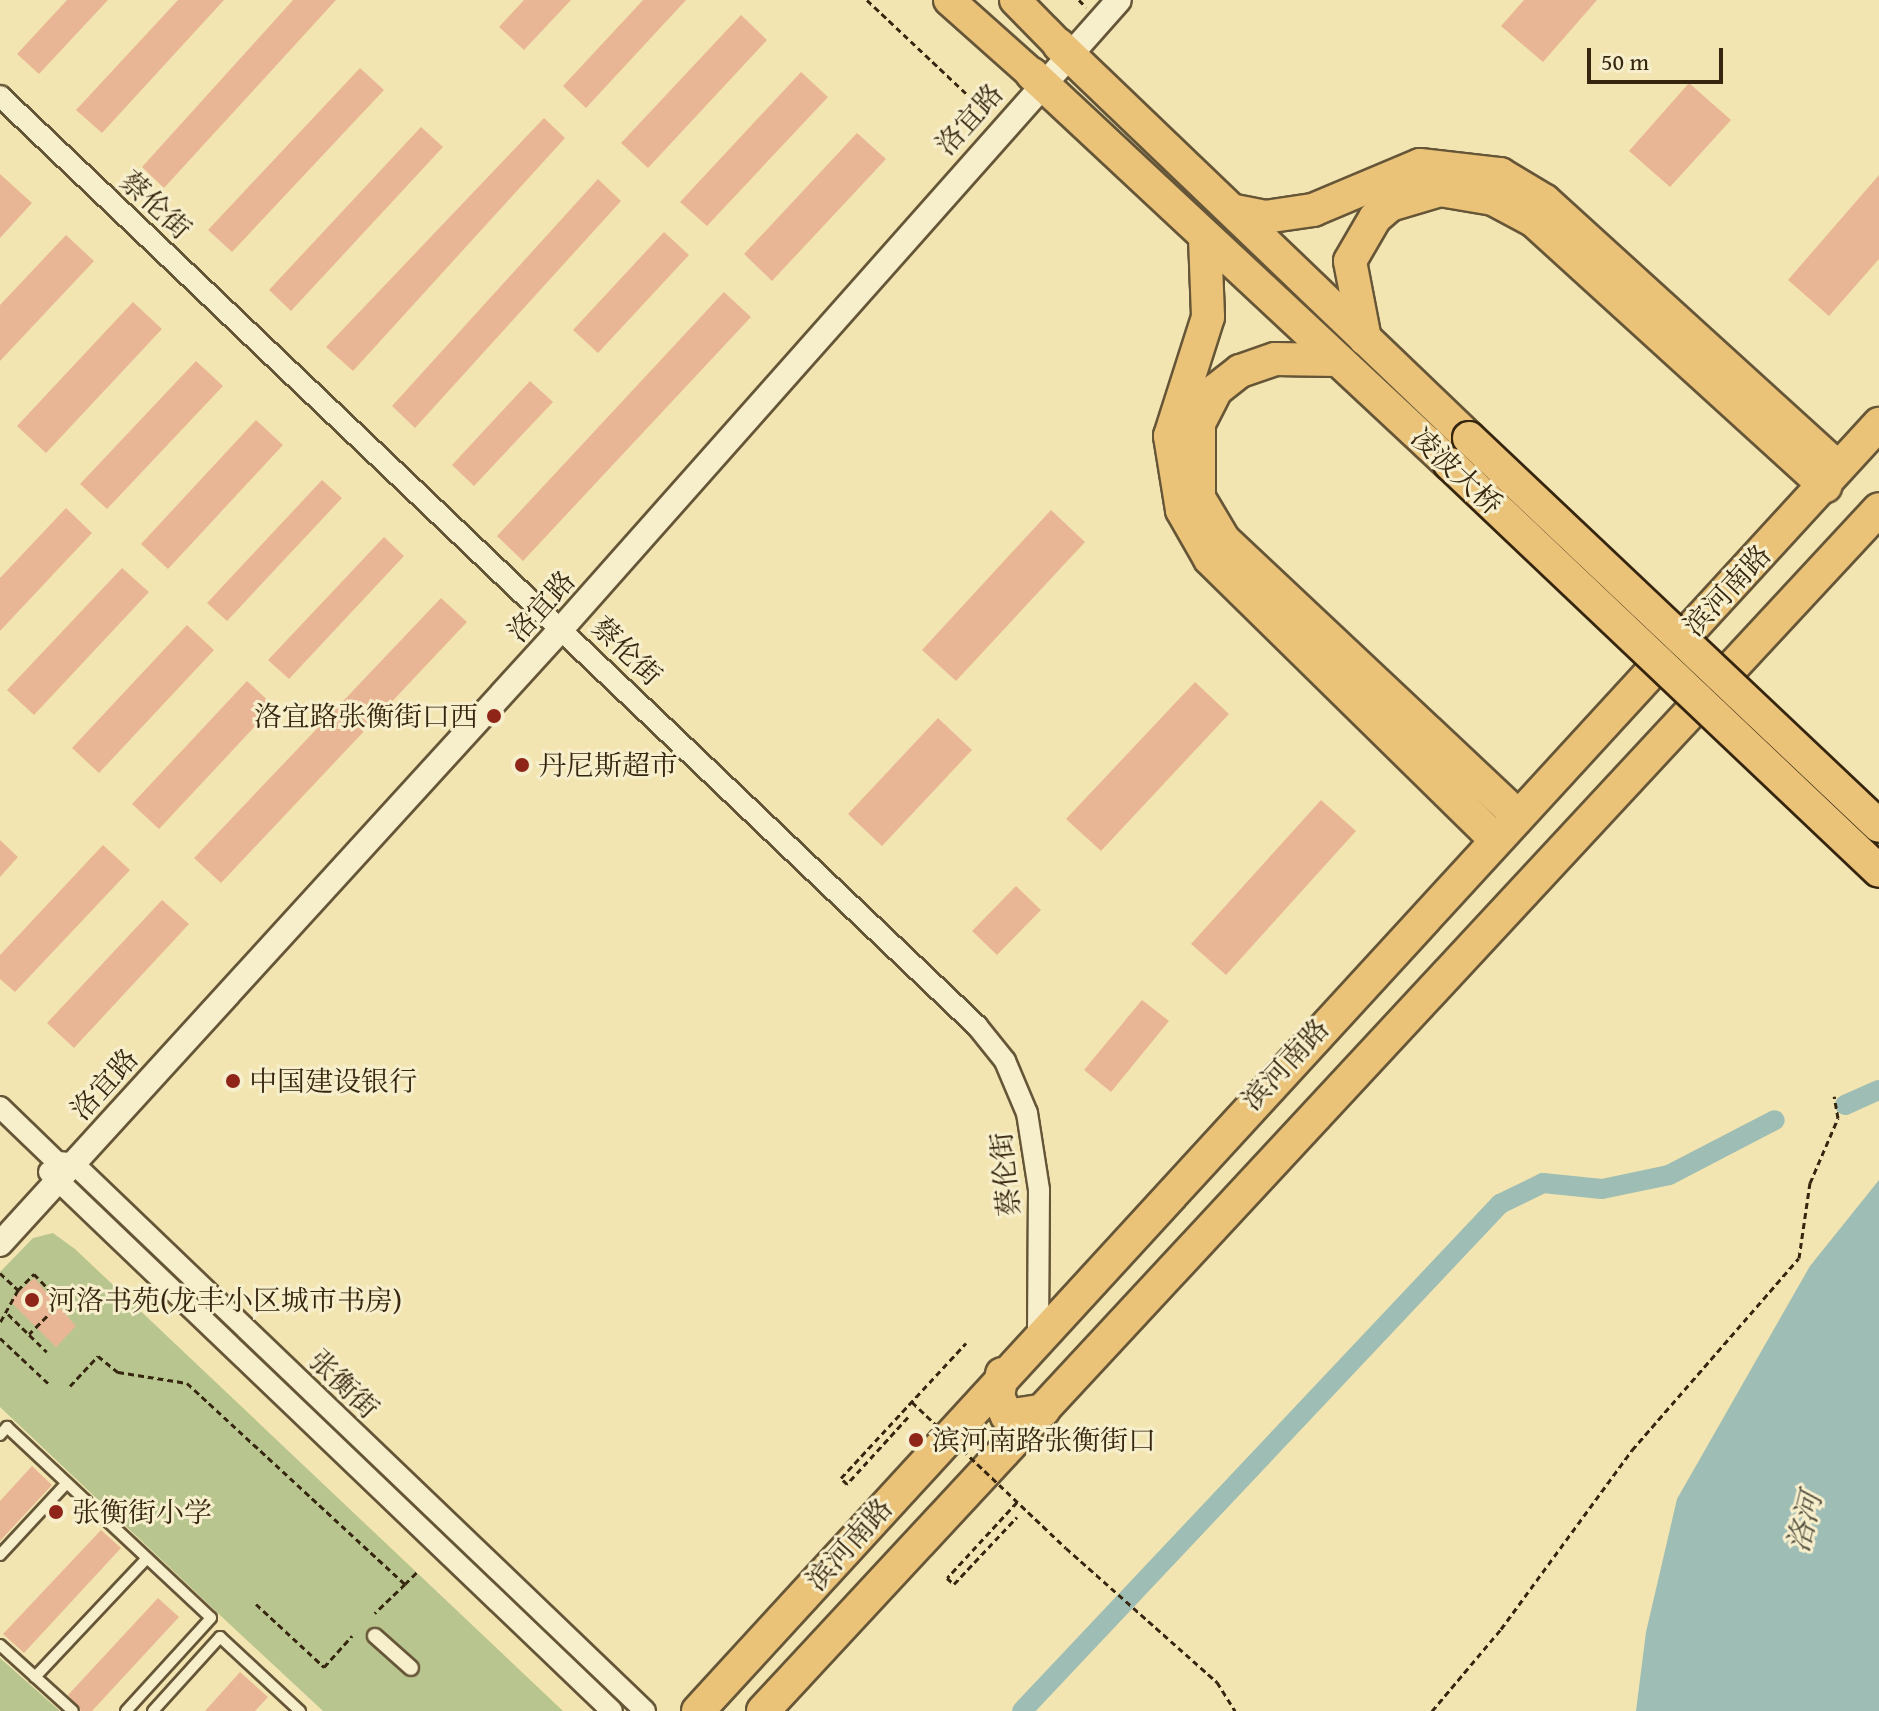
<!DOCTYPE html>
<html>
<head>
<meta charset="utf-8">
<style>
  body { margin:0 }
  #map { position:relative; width:1879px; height:1711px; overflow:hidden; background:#f3e5b1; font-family:"Gentium Book Plus","Noto Serif SC",serif }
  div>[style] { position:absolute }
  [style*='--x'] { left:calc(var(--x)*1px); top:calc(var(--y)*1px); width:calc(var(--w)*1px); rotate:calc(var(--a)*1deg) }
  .green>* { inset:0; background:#b8c58e }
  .water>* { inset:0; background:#9ebdb4 }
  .canal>* { height:20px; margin:-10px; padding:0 10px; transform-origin:10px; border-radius:10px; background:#9ebdb4 }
  .building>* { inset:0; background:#e9b695 }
  .path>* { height:3px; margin-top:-1.5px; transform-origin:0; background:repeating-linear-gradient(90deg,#37260f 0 6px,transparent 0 10px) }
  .roads { filter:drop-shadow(2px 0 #665638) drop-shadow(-2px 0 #665638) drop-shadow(0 2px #665638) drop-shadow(0 -2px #665638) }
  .service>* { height:10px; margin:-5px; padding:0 5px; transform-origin:5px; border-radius:5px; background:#f7eecc }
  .pedestrian>* { height:14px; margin:-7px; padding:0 7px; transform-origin:7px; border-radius:7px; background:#f7eecc }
  .minor>* { height:20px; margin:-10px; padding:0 10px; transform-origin:10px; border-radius:10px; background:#f7eecc }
  .tertiary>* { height:24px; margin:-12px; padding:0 12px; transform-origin:12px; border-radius:12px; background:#f7eecc }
  .primary>* { height:30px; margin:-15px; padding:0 15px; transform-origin:15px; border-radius:15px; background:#eac278 }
  .trunk>* { height:32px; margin:-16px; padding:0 16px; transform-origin:16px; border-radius:16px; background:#eac278 }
  .path-bridge>* { height:3px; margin-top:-1.5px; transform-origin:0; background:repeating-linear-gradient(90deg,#37260f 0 6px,transparent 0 10px) }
  .bridges { filter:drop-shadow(2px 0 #37260f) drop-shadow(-2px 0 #37260f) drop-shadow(0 2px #37260f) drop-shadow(0 -2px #37260f) }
  .trunk-bridge>* { height:32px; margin:-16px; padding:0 16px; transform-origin:16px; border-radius:16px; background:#eac278 }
  .dots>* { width:22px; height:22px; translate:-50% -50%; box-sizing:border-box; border:4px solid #f7eecc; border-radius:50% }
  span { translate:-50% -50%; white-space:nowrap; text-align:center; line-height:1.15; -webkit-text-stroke:6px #f7eecc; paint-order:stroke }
  .street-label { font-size:28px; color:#37260f }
  .poi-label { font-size:28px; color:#37260f }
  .right { translate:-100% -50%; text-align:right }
  .left { translate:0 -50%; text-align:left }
  .water-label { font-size:30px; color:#565341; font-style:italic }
  .scale { position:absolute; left:1587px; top:48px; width:136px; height:36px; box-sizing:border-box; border:4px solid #37260f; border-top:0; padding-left:10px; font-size:24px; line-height:28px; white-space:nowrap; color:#37260f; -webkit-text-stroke:6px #f7eecc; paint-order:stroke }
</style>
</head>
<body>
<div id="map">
  <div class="green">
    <div style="clip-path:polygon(53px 1233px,75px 1249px,563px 1711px,323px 1711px,222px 1617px,0 1407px,0 1272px,33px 1238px)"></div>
    <div style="clip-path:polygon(0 1658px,60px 1711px,0 1711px)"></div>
  </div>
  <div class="water">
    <div style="clip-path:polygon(1879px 1180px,1879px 1711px,1636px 1711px,1646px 1632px,1677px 1499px,1810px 1266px)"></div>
  </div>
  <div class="canal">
    <div style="--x:1845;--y:1105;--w:37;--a:-24"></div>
    <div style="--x:1022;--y:1711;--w:697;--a:-46.69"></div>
    <div style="--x:1500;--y:1204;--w:48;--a:-26"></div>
    <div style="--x:1543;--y:1183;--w:59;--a:5.8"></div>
    <div style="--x:1602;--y:1189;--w:68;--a:-11.8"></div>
    <div style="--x:1669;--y:1175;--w:119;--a:-27.4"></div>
  </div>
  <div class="building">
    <div style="clip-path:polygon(67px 0,108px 0,39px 74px,17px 54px)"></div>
    <div style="clip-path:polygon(178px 0,224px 0,102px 133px,76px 110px)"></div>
    <div style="clip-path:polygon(293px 0,336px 0,164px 188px,142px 167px)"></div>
    <div style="clip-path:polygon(524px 0,571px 0,524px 50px,499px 27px)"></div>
    <div style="clip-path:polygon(643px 0,686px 0,586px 108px,563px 86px)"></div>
    <div style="clip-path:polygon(1524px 0,1597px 0,1543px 62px,1501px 26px)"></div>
    <div style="clip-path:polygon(741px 15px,767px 40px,648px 168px,621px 143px)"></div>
    <div style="clip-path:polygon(360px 68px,384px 90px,232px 252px,208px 230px)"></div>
    <div style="clip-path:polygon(801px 72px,828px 97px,707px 226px,680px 202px)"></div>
    <div style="clip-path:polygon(1689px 83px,1731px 120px,1670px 187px,1629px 151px)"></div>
    <div style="clip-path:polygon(544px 118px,565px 138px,353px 371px,326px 347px)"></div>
    <div style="clip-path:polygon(421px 127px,443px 147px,291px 311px,269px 290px)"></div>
    <div style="clip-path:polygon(857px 133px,886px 159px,772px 281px,744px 254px)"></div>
    <div style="clip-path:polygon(0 174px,32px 203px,0 238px)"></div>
    <div style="clip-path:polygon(1879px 175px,1879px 259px,1829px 316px,1788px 280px)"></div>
    <div style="clip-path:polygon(598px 179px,621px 201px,415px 428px,392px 406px)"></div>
    <div style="clip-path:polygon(664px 232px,689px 255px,598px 353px,573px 330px)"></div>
    <div style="clip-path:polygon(66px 235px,94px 261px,0 361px,0 305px)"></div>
    <div style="clip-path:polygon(724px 292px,751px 317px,523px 561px,497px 536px)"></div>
    <div style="clip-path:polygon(133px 302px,162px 329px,46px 453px,17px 426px)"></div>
    <div style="clip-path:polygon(196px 361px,223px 386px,107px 509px,80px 484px)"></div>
    <div style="clip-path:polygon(530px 381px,553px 402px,474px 486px,452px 465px)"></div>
    <div style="clip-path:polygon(256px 420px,283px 445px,168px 569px,141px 544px)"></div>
    <div style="clip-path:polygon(322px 480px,342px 498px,227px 621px,207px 603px)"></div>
    <div style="clip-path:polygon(66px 508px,92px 533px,0 631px,0 578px)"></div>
    <div style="clip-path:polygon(1051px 510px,1085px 542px,956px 681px,922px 650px)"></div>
    <div style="clip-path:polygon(384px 537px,404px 556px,289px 679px,268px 660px)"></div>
    <div style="clip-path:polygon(122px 568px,149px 592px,34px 715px,7px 690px)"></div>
    <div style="clip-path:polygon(441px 598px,467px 622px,221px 883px,194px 858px)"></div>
    <div style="clip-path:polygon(187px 625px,214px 650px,99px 773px,72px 748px)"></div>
    <div style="clip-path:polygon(247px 681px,274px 706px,159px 829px,132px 804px)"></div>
    <div style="clip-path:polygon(1195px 682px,1229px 714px,1101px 851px,1066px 819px)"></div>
    <div style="clip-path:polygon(938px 718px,972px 750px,882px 846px,848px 814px)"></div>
    <div style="clip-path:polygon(1321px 800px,1356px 831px,1226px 975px,1191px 944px)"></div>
    <div style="clip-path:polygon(0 840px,18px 857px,0 877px)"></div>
    <div style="clip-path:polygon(103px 845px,130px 870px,15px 992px,0 979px,0 955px)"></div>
    <div style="clip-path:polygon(1016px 886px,1041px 910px,997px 955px,972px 931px)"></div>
    <div style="clip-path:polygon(162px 900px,189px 924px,74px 1048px,47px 1023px)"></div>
    <div style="clip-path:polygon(1142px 1000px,1169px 1021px,1111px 1092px,1084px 1070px)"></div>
    <div style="clip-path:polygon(34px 1278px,76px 1326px,56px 1347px,10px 1301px)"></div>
    <div style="clip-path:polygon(32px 1466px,52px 1485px,0 1541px,0 1501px)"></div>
    <div style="clip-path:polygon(101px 1530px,121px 1548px,24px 1653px,3px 1634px)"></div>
    <div style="clip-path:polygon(158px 1598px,179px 1617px,92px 1711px,81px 1711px,68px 1695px)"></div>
    <div style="clip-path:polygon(240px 1672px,268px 1697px,255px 1711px,205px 1711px)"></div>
  </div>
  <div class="path">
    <div style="--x:867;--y:0;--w:168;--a:43.3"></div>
    <div style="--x:1079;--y:0;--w:10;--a:45"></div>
    <div style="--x:0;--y:1273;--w:25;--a:43"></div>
    <div style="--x:18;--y:1290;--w:37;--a:119"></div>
    <div style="--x:18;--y:1290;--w:23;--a:-45"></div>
    <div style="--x:34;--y:1274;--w:39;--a:46"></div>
    <div style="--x:61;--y:1302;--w:45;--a:135"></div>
    <div style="--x:8;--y:1314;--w:54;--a:44.3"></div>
    <div style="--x:0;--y:1338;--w:69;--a:43.2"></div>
    <div style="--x:70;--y:1386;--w:41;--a:-47"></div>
    <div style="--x:98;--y:1356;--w:26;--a:39"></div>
    <div style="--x:118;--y:1372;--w:70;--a:9.1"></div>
    <div style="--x:187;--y:1383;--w:297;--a:42.7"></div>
    <div style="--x:405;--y:1584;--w:42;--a:136"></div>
    <div style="--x:908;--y:1417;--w:91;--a:132.3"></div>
    <div style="--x:847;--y:1484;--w:8;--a:-135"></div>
    <div style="--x:841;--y:1478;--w:184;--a:-47.2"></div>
    <div style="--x:1017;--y:1502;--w:103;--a:132.6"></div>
    <div style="--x:947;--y:1578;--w:9;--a:41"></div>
    <div style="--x:954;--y:1584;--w:92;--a:-46.8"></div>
    <div style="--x:1066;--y:1548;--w:202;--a:41.6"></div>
    <div style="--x:1217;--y:1682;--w:34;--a:58"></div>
    <div style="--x:405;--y:1584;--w:17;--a:-45"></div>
    <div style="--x:256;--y:1604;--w:93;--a:42.8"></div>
    <div style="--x:324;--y:1667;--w:42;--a:-47.9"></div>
    <div style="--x:1432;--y:1711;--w:107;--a:-49.9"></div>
    <div style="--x:1501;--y:1629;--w:222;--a:-53.8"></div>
    <div style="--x:1632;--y:1450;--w:254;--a:-49"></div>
    <div style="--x:1799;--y:1258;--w:76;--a:-81.7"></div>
    <div style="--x:1810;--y:1183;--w:71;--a:-66.7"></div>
    <div style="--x:1838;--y:1118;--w:22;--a:-100"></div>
  </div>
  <div class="roads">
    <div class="service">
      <div style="--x:0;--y:1435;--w:11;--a:-49"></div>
      <div style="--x:7;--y:1427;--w:279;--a:43.1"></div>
      <div style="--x:211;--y:1618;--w:126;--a:132.4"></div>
      <div style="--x:0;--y:1555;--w:98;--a:-47.1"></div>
      <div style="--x:0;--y:1645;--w:98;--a:42.1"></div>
      <div style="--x:35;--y:1677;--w:163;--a:-46.7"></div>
      <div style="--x:153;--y:1711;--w:100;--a:-47.8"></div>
      <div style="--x:220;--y:1637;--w:109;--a:42.8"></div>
    </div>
    <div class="pedestrian">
      <div style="--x:375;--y:1636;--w:48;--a:41.6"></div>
    </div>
    <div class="minor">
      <div style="--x:0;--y:96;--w:1349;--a:43.59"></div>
      <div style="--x:977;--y:1026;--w:45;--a:51.3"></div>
      <div style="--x:1005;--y:1061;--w:56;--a:67.1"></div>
      <div style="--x:1027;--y:1113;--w:78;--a:81.1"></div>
      <div style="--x:1039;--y:1190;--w:145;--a:90.4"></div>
      <div style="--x:0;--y:1107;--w:79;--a:44"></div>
      <div style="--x:57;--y:1162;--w:16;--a:4"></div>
      <div style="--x:73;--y:1163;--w:792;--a:43.77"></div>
      <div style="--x:49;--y:1172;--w:779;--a:43.75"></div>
    </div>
    <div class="tertiary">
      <div style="--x:0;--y:1244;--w:834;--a:-47.62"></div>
      <div style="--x:562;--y:628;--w:839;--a:-48.43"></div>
    </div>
    <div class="primary">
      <div style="--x:949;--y:0;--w:111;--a:41.7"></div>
      <div style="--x:1015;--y:0;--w:63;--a:45.6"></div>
    </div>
    <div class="trunk">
      <div style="--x:1059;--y:45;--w:568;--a:43.79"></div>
      <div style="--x:1032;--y:74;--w:572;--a:43.02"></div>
      <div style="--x:1235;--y:211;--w:31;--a:11"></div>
      <div style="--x:1265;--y:217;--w:49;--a:-8.3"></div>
      <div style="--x:1313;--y:210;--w:116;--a:-22.8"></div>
      <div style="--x:1420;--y:165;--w:81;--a:6.4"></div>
      <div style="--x:1500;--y:174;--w:52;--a:31"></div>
      <div style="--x:1545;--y:201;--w:396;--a:42.3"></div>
      <div style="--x:1205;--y:238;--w:79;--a:87.8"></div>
      <div style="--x:1208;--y:317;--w:125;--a:107.7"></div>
      <div style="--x:1170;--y:436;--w:75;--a:80.8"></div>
      <div style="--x:1182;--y:510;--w:56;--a:60.3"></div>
      <div style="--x:1210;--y:559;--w:400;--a:44.5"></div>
      <div style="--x:1365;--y:339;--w:79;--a:-100.9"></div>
      <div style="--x:1350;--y:261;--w:50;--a:-59.8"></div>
      <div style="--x:1375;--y:218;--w:20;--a:-41"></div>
      <div style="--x:1390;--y:205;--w:52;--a:-16.7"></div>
      <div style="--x:1440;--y:190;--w:54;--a:9.6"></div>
      <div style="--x:1493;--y:199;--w:47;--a:28.2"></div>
      <div style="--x:1534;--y:221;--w:394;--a:42.3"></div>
      <div style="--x:1337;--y:360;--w:62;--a:-179.1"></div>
      <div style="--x:1275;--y:359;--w:37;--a:161"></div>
      <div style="--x:1240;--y:371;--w:31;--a:142"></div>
      <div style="--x:1216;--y:390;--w:38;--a:117"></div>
      <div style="--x:1199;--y:424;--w:74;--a:90"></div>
      <div style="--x:1199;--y:498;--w:49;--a:59.2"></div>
      <div style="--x:1224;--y:540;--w:400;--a:43.2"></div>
      <div style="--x:1002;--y:1374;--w:22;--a:100"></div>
      <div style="--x:998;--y:1396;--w:22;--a:66"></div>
      <div style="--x:1007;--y:1416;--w:37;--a:-9"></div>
      <div style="--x:698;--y:1711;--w:1747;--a:-47.46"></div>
      <div style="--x:763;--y:1711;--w:1640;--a:-47.12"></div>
    </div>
  </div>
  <div class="path-bridge">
    <div style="--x:912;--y:1402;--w:212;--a:43.5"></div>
  </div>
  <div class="bridges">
    <div class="trunk-bridge">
      <div style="--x:1469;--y:438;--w:564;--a:43.42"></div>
      <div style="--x:1450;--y:464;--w:591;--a:43.49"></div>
    </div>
  </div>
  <div class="dots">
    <div style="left:494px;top:716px;background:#8f2418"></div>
    <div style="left:522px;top:765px;background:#8f2418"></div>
    <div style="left:233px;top:1081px;background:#8f2418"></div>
    <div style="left:32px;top:1300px;background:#8f2418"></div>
    <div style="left:916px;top:1440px;background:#8f2418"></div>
    <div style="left:56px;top:1512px;background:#8f2418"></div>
  </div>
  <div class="street-label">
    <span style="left:969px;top:119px;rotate:-48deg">洛宜路</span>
    <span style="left:156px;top:205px;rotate:43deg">蔡伦街</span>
    <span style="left:1457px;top:471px;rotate:43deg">凌波大桥</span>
    <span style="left:1727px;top:590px;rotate:-47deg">滨河南路</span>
    <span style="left:541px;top:606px;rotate:-48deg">洛宜路</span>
    <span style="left:627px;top:651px;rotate:44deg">蔡伦街</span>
    <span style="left:1285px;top:1064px;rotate:-47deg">滨河南路</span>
    <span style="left:104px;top:1084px;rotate:-48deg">洛宜路</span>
    <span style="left:1005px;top:1174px;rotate:-96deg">蔡伦街</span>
    <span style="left:344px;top:1384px;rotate:44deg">张衡街</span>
    <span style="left:849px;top:1544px;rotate:-48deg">滨河南路</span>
  </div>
  <div class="poi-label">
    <span class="right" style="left:478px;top:716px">洛宜路张衡街口西</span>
    <span class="left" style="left:538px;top:765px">丹尼斯超市</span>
    <span class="left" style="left:249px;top:1081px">中国建设银行</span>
    <span class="left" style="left:48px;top:1300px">河洛书苑(龙丰小区城市书房)</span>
    <span class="left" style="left:932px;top:1440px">滨河南路张衡街口</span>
    <span class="left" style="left:72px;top:1512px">张衡街小学</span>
  </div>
  <div class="water-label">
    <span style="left:1804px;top:1522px;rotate:-76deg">洛河</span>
  </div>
  <div class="scale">50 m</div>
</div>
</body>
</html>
